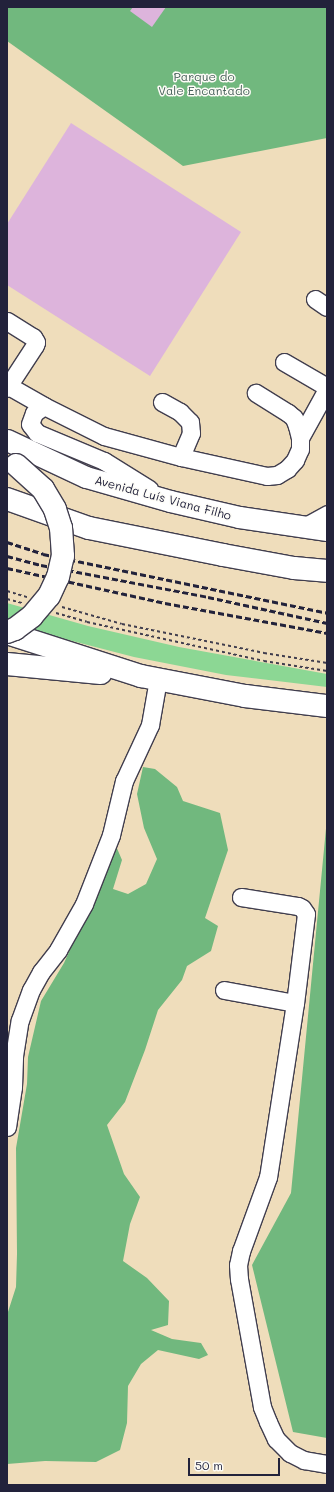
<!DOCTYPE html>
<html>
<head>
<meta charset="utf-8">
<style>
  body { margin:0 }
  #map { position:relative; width:334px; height:1492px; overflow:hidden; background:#efddbb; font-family:Mali,sans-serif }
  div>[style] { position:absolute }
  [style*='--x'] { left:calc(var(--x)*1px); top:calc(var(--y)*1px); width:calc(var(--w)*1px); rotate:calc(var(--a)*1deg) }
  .green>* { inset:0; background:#8cd794 }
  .forest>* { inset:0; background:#71b87e }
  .building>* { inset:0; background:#ddb4dc }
  .path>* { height:2px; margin-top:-1px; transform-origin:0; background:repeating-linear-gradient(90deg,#413e4e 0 3px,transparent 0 6px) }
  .roads { filter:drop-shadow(1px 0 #413e4e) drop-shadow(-1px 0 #413e4e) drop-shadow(0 1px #413e4e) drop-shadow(0 -1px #413e4e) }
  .minor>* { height:17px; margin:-8.5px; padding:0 8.5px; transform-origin:8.5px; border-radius:8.5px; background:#fff }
  .major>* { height:21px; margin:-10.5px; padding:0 10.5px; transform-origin:10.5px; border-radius:10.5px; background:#fff }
  .highway>* { height:22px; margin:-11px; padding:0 11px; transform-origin:11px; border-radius:11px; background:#fff }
  .rail>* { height:3px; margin-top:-1.5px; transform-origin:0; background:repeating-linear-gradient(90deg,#22223b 0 6px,transparent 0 9px) }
  .bridges { filter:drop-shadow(1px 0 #413e4e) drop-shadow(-1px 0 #413e4e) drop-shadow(0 1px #413e4e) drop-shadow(0 -1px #413e4e) }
  .highway-bridge>* { height:22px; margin:-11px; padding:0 11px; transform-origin:11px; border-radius:11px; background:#fff }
  span { translate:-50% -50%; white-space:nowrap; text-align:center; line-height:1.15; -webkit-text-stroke:3px #fdfcf7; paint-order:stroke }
  .park-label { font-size:12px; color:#47615a }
  .street-label { font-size:12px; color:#22223b }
  .frame { position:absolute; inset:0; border:8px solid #22223b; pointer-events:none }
  .scale { position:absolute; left:188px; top:1458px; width:92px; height:18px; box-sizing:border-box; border:2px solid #22223b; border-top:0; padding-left:5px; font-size:12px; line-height:14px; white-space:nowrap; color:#22223b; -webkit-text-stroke:3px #fdfcf7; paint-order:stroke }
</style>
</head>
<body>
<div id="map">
  <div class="green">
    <div style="clip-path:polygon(7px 603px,88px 626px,179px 647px,327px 674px,327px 687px,226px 675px,134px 657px,53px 636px,7px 619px)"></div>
  </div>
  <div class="forest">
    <div style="clip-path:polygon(7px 7px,327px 7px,327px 138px,183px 166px,7px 41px)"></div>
    <div style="clip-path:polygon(143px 767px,155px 769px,177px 787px,183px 801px,220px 813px,228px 850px,205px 918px,218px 926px,211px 951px,187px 966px,182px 980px,158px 1010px,145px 1050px,125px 1102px,107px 1125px,124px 1174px,140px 1197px,130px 1224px,123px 1261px,147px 1278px,169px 1301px,168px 1325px,151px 1330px,172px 1339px,201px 1343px,208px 1355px,199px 1359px,158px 1350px,141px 1364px,128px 1386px,127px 1423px,120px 1450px,96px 1462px,45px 1461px,7px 1464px,7px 1315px,16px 1287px,17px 1254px,16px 1148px,27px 1084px,28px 1057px,41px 1001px,64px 963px,116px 846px,122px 860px,113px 889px,128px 894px,146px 884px,157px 859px,144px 828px,137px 794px)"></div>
    <div style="clip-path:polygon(327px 818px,327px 1438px,293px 1432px,252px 1265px,291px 1193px)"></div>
  </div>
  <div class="building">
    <div style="clip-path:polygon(133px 7px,166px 7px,152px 27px,130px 11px)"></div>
    <div style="clip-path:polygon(71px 123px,241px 232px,150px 376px,7px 285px,7px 224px)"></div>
  </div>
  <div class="path">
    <div style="--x:7;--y:591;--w:21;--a:17"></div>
    <div style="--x:7;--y:599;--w:16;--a:15"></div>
    <div style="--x:62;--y:607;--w:62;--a:15.8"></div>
    <div style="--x:122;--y:624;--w:145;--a:11.5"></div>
    <div style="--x:264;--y:653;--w:64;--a:9"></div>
    <div style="--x:56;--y:613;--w:32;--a:16"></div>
    <div style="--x:87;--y:622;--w:181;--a:12.4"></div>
    <div style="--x:264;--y:661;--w:64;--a:9"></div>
  </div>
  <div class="roads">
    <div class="minor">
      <div style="--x:315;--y:299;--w:14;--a:34"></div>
      <div style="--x:7;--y:321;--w:31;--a:32"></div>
      <div style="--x:33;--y:337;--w:6;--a:59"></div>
      <div style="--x:36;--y:342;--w:3;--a:108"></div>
      <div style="--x:35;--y:345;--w:51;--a:123.1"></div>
      <div style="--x:284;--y:362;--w:50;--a:30.2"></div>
      <div style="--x:7;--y:385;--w:43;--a:29.6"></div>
      <div style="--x:162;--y:402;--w:21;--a:29"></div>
      <div style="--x:180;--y:412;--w:14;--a:45"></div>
      <div style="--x:190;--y:422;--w:11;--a:85"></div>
      <div style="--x:191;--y:433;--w:26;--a:113"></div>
      <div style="--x:300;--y:438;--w:56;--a:-61.1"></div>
      <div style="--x:149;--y:489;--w:53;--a:-148.1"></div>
      <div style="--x:104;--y:461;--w:73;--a:-157.3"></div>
      <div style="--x:37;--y:433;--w:11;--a:-128"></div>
      <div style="--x:30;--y:424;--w:12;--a:-70"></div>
      <div style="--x:34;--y:413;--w:12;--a:-35"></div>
      <div style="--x:44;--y:406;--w:67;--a:26.6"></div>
      <div style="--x:104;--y:436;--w:80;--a:15.3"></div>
      <div style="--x:181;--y:457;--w:88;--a:12.5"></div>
      <div style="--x:267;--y:476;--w:10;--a:-6"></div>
      <div style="--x:277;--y:475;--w:12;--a:-31"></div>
      <div style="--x:287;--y:469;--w:12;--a:-48"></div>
      <div style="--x:295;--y:460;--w:12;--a:-66"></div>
      <div style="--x:300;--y:449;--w:11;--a:-90"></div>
      <div style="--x:300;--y:438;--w:12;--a:-104"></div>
      <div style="--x:297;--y:426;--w:9;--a:-111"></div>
      <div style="--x:294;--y:418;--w:8;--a:-140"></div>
      <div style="--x:288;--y:413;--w:38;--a:-148"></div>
      <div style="--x:304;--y:527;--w:26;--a:-29"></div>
      <div style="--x:241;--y:897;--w:58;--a:9"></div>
      <div style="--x:298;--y:906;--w:4;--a:27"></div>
      <div style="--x:302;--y:908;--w:7;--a:56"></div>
      <div style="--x:306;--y:914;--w:90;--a:97"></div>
      <div style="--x:295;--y:1003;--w:176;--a:98.8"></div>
      <div style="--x:268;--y:1177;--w:79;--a:110"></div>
      <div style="--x:241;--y:1251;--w:14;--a:102"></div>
      <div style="--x:238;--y:1265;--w:14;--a:86"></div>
      <div style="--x:239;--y:1279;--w:130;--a:79.8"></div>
      <div style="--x:262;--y:1407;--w:16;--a:68"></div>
      <div style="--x:268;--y:1422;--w:19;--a:65"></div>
      <div style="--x:276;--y:1439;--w:20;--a:45"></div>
      <div style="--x:290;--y:1453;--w:16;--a:27"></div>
      <div style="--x:304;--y:1460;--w:23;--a:10"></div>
      <div style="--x:224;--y:990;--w:72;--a:10.4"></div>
      <div style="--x:7;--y:1127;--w:40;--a:-81.5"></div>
      <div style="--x:13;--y:1087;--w:31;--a:-88"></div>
      <div style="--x:14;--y:1056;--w:36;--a:-81"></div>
      <div style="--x:20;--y:1020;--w:32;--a:-70"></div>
      <div style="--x:31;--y:990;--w:21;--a:-61"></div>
      <div style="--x:41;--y:972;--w:28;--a:-52"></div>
      <div style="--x:58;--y:950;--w:53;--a:-60.5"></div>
      <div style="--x:84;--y:904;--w:74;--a:-68.6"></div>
      <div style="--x:111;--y:835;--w:56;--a:-76.5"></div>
      <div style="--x:124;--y:781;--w:62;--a:-65.1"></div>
      <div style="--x:150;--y:725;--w:47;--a:-80.1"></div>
    </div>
    <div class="major">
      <div style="--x:7;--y:440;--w:87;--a:25.1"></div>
      <div style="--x:86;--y:477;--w:87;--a:15.9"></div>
      <div style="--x:170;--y:501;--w:71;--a:13.1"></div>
      <div style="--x:239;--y:517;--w:89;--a:8.4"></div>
    </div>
    <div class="highway">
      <div style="--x:7;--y:499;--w:87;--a:19.5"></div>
      <div style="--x:89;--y:528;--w:137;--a:11.4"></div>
      <div style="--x:223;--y:555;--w:72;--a:10.4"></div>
      <div style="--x:294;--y:568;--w:33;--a:5"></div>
      <div style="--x:7;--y:633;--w:141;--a:17.8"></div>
      <div style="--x:141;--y:676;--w:106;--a:10.9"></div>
      <div style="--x:245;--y:696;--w:83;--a:7"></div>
      <div style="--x:7;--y:664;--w:94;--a:5.5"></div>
    </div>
  </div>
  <div class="rail">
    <div style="--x:7;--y:542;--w:38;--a:18"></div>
    <div style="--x:43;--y:554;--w:290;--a:11.7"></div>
    <div style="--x:7;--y:556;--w:35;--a:15"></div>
    <div style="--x:41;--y:565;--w:170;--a:10.8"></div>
    <div style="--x:208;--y:597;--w:122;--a:12.3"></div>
    <div style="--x:7;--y:568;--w:162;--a:12.5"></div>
    <div style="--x:165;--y:603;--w:165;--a:10.5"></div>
  </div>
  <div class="bridges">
    <div class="highway-bridge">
      <div style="--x:7;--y:632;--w:9;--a:-21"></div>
      <div style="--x:15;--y:629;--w:21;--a:-37"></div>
      <div style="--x:32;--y:616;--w:26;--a:-50"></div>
      <div style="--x:49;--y:596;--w:21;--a:-65"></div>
      <div style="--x:58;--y:577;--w:22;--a:-77"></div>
      <div style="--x:63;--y:556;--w:28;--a:-94"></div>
      <div style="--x:61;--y:528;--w:20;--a:-108"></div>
      <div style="--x:55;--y:509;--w:23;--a:-121"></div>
      <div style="--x:43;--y:489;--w:36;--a:-138"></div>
    </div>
  </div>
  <div class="park-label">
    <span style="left:204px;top:84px">Parque do<br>Vale Encantado</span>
  </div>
  <div class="street-label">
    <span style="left:163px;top:498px;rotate:15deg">Avenida Luís Viana Filho</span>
  </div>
  <div class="frame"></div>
  <div class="scale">50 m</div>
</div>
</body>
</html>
